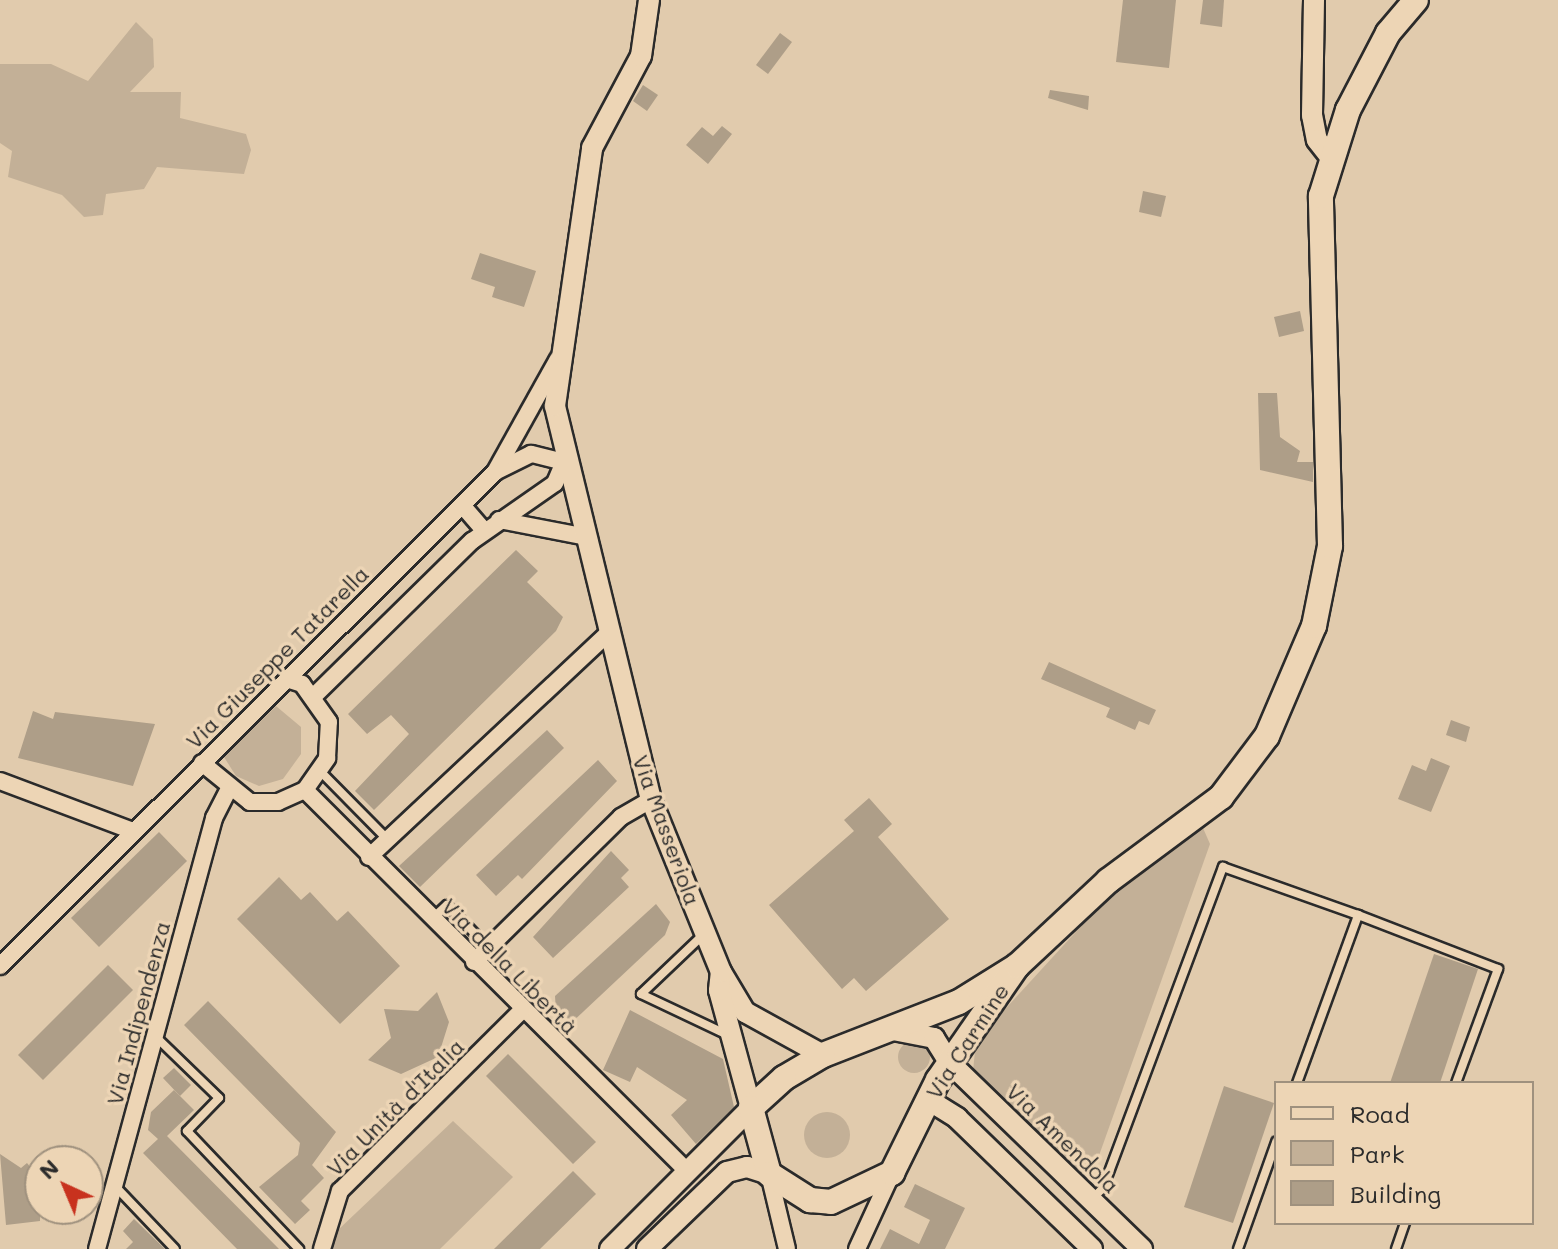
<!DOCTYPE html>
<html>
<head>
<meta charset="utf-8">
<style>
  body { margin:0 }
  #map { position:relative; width:1558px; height:1249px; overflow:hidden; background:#e1cbad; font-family:Mali,sans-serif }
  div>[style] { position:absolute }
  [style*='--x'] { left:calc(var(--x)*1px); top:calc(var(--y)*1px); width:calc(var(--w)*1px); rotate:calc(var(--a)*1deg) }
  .green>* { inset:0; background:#c3b097 }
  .round { border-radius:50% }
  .building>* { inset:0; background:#ae9e88 }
  .roads { filter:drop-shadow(2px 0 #2b2b2b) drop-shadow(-2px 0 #2b2b2b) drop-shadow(0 2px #2b2b2b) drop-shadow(0 -2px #2b2b2b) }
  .service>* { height:8px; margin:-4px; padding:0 4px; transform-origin:4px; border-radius:4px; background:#edd5b5 }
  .minor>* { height:16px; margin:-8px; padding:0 8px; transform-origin:8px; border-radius:8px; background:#edd5b5 }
  .tertiary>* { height:20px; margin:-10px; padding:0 10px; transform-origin:10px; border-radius:10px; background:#edd5b5 }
  .secondary>* { height:24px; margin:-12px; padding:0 12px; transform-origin:12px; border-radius:12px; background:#edd5b5 }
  span { translate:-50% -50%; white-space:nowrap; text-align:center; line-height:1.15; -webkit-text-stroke:7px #edd5b5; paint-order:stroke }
  .street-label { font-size:22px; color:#2b2b2b }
  .legend { position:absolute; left:1274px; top:1081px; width:260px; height:144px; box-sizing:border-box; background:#edd5b5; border:2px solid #9f917e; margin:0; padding:10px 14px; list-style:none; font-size:24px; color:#2b2b2b }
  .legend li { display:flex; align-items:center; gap:16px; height:40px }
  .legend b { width:40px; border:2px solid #9f917e }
  .north { position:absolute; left:24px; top:1145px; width:80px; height:80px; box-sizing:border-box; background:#edd5b5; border:2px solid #9f917e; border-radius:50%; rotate:316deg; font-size:22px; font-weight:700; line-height:32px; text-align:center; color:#2b2b2b }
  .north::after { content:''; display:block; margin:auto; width:28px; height:36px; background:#c8321e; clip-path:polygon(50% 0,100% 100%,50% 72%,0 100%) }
</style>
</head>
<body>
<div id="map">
  <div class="green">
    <div style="clip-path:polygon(136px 22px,153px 39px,154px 67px,130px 92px,181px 92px,180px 118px,246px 134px,251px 150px,244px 174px,157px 167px,144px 189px,106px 194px,103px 215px,84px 217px,62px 195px,8px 177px,12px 151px,0 143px,0 64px,51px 64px,88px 81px)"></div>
    <div style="clip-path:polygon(276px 706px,301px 727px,301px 754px,283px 779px,259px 786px,236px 776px,224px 757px)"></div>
    <div style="clip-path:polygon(1203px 828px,1210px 844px,1096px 1164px,1083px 1176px,973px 1071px,976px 1041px,1105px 900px)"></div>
    <div class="round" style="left:898px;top:1041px;width:32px;height:32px"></div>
    <div class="round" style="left:804px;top:1112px;width:46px;height:46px"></div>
    <div style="clip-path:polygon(453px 1121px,513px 1177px,440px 1249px,332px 1249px,338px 1230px)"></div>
  </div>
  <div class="building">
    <div style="clip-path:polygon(1123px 0,1176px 0,1169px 68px,1116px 62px)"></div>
    <div style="clip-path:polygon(1203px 0,1224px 0,1222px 27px,1200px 24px)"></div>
    <div style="clip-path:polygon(780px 33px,792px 42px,768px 74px,756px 65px)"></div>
    <div style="clip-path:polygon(643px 85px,658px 95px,647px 111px,633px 101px)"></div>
    <div style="clip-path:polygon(1050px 90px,1089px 96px,1088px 110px,1048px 98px)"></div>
    <div style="clip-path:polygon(722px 126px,732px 134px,708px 164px,686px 145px,702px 127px,713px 136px)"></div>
    <div style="clip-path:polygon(1143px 191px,1166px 196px,1161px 217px,1139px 212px)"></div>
    <div style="clip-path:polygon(480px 253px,536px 271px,524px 307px,492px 297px,495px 287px,471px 279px)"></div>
    <div style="clip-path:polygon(1300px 311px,1304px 331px,1279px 337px,1274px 317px)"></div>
    <div style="clip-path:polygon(1258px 393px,1277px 393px,1280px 437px,1300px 451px,1297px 462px,1313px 462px,1313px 482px,1260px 470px)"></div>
    <div style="clip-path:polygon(516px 550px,538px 571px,527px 582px,563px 617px,556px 631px,374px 810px,355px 791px,409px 734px,391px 715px,367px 734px,348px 714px)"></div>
    <div style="clip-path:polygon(1049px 662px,1156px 710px,1149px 725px,1139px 721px,1135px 730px,1106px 717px,1110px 708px,1041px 679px)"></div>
    <div style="clip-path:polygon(33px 711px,53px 719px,55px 712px,155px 724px,133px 786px,18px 758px)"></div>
    <div style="clip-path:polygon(1451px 720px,1470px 727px,1466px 742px,1446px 735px)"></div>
    <div style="clip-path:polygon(547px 730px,564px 748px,420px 887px,399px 866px)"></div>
    <div style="clip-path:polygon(1431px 758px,1450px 766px,1431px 812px,1398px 799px,1412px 765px,1426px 771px)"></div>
    <div style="clip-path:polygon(598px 760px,617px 781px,522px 879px,518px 875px,496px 896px,476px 875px)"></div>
    <div style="clip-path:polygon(869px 798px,892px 824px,878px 837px,949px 919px,866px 991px,854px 978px,842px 989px,769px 905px,854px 831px,844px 820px)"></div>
    <div style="clip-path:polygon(159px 832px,187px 861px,99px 947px,71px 918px)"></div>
    <div style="clip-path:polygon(611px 851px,629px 870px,621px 878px,629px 887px,553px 958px,533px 937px)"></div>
    <div style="clip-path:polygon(279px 877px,301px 900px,310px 892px,337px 921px,348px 911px,400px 966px,340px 1024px,237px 919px)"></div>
    <div style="clip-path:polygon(656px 904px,670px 922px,665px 935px,568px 1026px,556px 1013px,555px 996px)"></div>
    <div style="clip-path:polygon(1434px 954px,1478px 969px,1440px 1083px,1390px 1083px)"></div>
    <div style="clip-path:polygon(108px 965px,133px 990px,43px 1080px,18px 1055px)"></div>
    <div style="clip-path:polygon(437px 992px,449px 1022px,438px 1057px,401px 1074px,368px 1060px,391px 1038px,384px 1009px,418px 1011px)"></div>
    <div style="clip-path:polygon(208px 1001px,336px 1132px,312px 1165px,324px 1178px,301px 1201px,310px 1210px,295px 1224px,259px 1187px,298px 1155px,300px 1143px,184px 1025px)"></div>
    <div style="clip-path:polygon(630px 1010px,723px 1059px,734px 1107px,696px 1144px,671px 1115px,687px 1100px,637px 1067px,630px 1082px,603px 1070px)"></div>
    <div style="clip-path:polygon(508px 1054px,596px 1142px,573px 1164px,486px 1076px)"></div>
    <div style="clip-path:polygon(174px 1068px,191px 1085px,180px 1096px,163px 1078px)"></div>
    <div style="clip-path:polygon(1224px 1086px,1274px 1103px,1233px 1223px,1184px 1207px)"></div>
    <div style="clip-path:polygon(174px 1090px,194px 1110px,167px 1136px,279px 1249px,237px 1249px,143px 1153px,158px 1139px,148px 1130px,151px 1112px)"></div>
    <div style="clip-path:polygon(0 1154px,21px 1168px,27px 1163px,40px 1179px,40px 1221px,6px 1225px)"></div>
    <div style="clip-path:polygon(573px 1171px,596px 1194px,540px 1249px,494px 1249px)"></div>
    <div style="clip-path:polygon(915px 1184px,965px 1208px,945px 1249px,880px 1249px,890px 1229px,919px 1244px,930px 1220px,904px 1207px)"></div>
    <div style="clip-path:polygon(134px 1219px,165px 1249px,126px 1249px,133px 1242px,123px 1231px)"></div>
  </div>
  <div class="roads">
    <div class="service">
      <div style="--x:321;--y:772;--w:94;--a:45.4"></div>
      <div style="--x:433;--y:918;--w:19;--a:-43"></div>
      <div style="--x:447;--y:905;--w:59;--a:45.7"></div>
      <div style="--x:704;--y:934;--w:87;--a:136.4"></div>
      <div style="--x:641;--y:994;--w:98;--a:25.3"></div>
      <div style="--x:155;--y:1036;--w:89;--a:44.1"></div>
      <div style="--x:219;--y:1098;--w:46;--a:134.1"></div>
      <div style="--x:187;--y:1131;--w:163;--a:46.5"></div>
      <div style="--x:1297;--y:1083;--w:179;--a:-70"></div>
      <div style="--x:1358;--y:915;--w:150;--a:21.1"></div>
      <div style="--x:1498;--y:969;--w:121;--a:110.2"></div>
      <div style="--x:114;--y:1185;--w:88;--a:46.4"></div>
      <div style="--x:1091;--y:1200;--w:17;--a:-45"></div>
      <div style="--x:1103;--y:1188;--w:343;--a:-69.5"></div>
      <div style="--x:1223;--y:867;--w:143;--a:19.6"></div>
      <div style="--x:1238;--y:1249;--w:114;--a:-70.4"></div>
      <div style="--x:1396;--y:1249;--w:28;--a:-71"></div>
    </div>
    <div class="minor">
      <div style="--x:462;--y:505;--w:33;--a:49"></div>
      <div style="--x:499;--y:520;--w:85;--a:10.9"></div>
      <div style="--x:313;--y:697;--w:223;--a:-44.5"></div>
      <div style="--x:472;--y:541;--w:101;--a:-34.9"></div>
      <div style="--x:555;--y:483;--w:23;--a:-67"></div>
      <div style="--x:564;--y:462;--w:34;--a:-166"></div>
      <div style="--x:531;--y:454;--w:40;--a:153.4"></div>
      <div style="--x:202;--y:763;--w:62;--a:39.1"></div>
      <div style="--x:250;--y:802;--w:28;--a:0"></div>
      <div style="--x:278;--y:802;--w:30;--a:-24"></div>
      <div style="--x:305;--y:790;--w:39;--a:-55"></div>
      <div style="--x:327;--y:758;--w:36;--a:-87"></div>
      <div style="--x:329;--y:722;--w:47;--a:-125.4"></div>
      <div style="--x:302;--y:684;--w:16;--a:-162"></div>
      <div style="--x:0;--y:781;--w:142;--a:20.6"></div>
      <div style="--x:305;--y:790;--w:540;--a:44.92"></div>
      <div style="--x:369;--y:857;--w:325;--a:-43.1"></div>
      <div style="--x:474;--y:962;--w:206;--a:-44.6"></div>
      <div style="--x:621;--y:817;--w:34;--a:-30"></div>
      <div style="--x:0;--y:966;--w:699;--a:-44.94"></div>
      <div style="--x:495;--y:472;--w:129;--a:-60.9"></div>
      <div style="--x:769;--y:1174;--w:77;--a:76.5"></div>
      <div style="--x:97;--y:1249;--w:447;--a:-74.8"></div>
      <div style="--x:214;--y:818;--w:30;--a:-63"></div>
      <div style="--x:322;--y:1249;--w:61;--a:-72.8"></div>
      <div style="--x:340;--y:1191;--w:257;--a:-44.8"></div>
      <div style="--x:857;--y:1249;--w:84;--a:-65.3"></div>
    </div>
    <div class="tertiary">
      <div style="--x:1314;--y:0;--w:115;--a:91"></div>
      <div style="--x:1312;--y:115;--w:25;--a:79"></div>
      <div style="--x:1317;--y:140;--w:23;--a:52"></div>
      <div style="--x:721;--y:972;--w:47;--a:59"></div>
      <div style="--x:745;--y:1012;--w:89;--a:28.9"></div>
      <div style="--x:893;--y:1030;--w:42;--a:11"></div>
      <div style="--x:934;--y:1038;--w:28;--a:58"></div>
      <div style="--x:949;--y:1062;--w:269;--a:44.1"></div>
      <div style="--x:927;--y:1099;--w:36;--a:32"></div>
      <div style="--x:957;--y:1118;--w:188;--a:44.1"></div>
      <div style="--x:610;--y:1249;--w:199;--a:-45"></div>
      <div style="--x:751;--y:1108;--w:122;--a:-105.2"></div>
      <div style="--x:719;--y:990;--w:18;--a:-84"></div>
      <div style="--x:721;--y:972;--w:186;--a:-112.1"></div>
      <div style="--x:651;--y:800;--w:406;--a:-103.7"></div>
      <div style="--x:555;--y:406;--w:261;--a:-81.8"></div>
      <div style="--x:592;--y:148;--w:104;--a:-62"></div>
      <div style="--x:641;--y:56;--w:57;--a:-81.9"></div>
      <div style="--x:647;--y:1249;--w:111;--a:-43.9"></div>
      <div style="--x:727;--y:1172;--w:21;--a:-14"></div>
      <div style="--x:747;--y:1167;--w:23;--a:18"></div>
    </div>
    <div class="secondary">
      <div style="--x:1017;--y:966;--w:68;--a:148.2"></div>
      <div style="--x:959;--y:1002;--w:146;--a:158.7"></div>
      <div style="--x:823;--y:1055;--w:45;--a:149.5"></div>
      <div style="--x:784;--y:1078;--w:45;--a:137.7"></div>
      <div style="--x:751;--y:1108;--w:68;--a:74.7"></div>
      <div style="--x:769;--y:1174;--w:49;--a:32.4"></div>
      <div style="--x:810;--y:1200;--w:21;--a:5"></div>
      <div style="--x:831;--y:1202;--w:68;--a:-25.4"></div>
      <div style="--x:892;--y:1173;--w:104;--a:-63.7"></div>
      <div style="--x:938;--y:1080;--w:139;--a:-55.3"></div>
      <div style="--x:1017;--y:966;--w:125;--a:-43"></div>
      <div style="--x:1108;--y:881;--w:141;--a:-36.6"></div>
      <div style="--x:1221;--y:797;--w:76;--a:-53"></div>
      <div style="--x:1267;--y:736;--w:120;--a:-66.9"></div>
      <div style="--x:1314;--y:626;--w:82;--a:-78.7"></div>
      <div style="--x:1330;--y:546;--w:350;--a:-91.5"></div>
      <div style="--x:1321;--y:196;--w:90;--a:-72.6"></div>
      <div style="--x:1348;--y:110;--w:87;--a:-62.5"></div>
      <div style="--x:1388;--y:33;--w:43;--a:-49.7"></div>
    </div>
  </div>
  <div class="street-label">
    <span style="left:277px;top:657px;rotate:-45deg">Via Giuseppe Tatarella</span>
    <span style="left:667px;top:830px;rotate:70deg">Via Masseriola</span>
    <span style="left:510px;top:966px;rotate:45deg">Via della Libertà</span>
    <span style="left:138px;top:1013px;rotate:-75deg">Via Indipendenza</span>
    <span style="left:967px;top:1041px;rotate:-57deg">Via Carmine</span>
    <span style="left:395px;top:1107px;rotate:-45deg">Via Unità d'Italia</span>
    <span style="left:1063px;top:1138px;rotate:44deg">Via Amendola</span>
  </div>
  <ul class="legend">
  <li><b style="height:10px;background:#edd5b5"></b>Road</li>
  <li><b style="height:22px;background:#c3b097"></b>Park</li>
  <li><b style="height:22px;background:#ae9e88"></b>Building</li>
  </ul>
  <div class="north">N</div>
</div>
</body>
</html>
